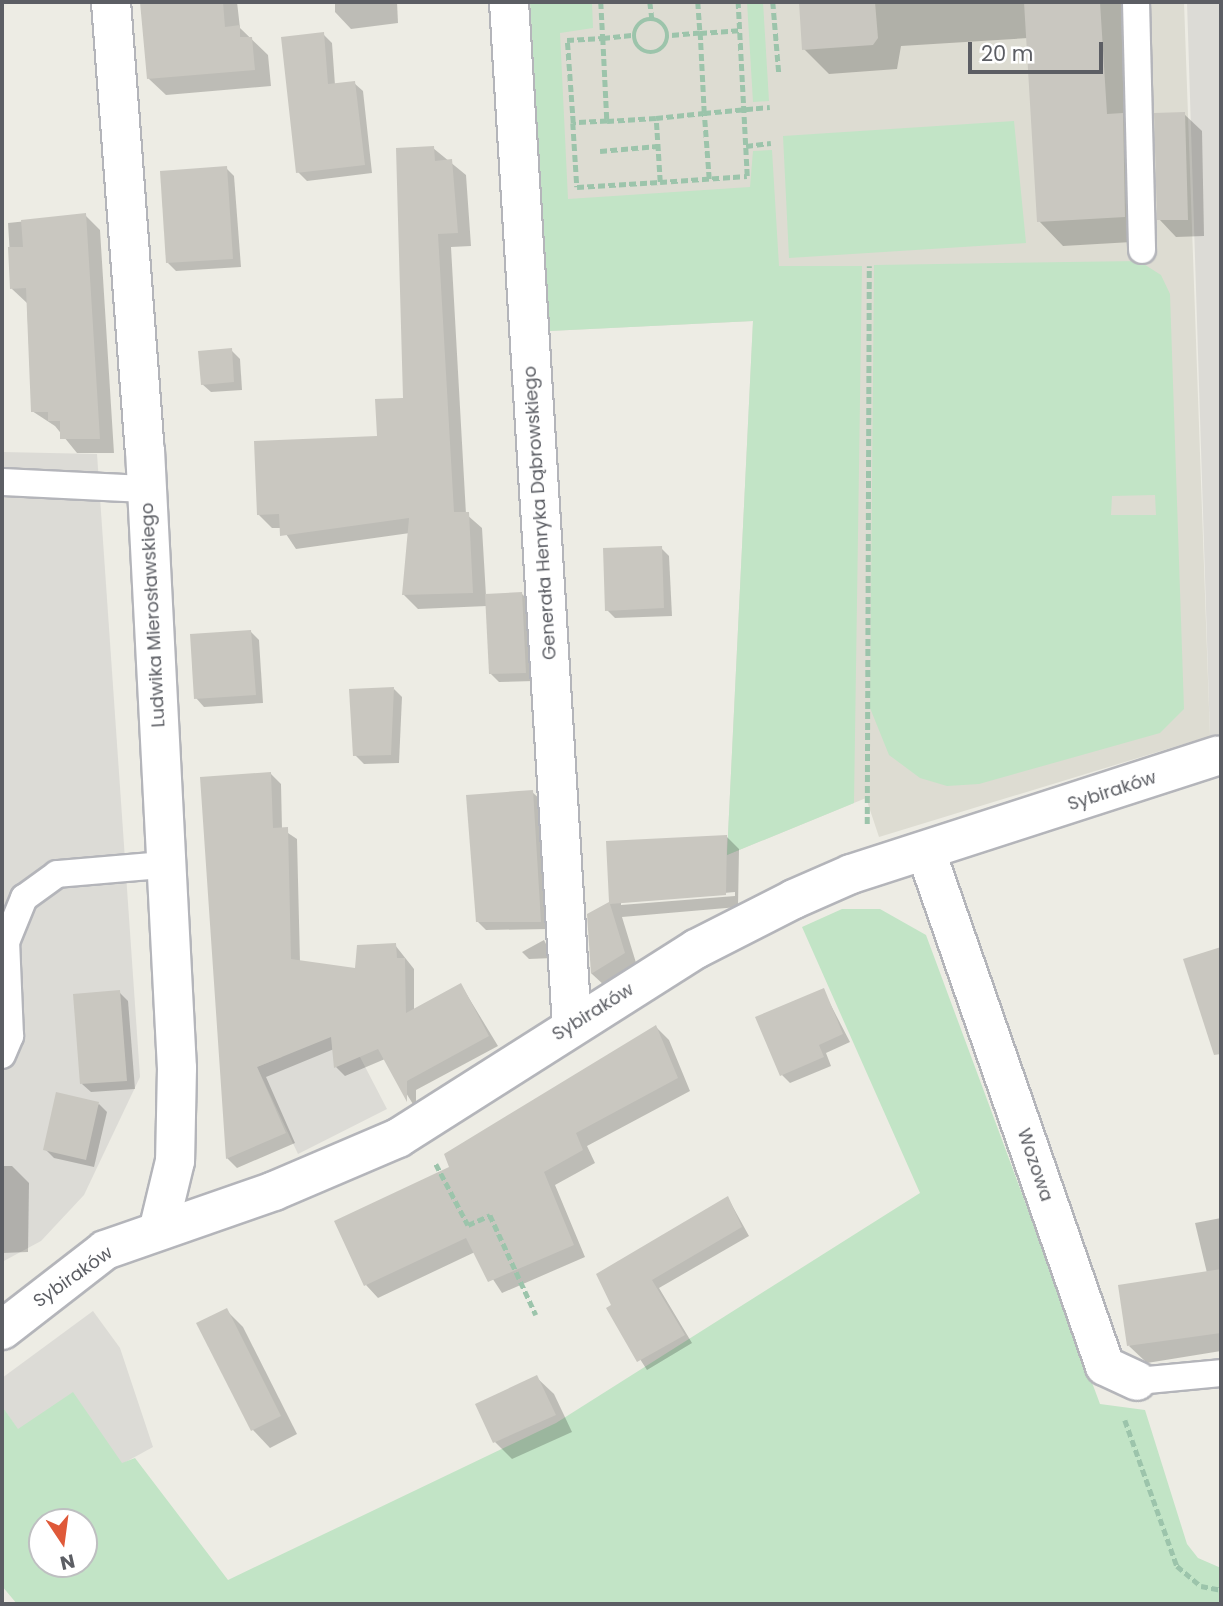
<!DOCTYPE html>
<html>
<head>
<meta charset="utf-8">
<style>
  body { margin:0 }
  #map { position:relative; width:1223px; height:1606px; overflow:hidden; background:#edece4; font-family:Poppins,sans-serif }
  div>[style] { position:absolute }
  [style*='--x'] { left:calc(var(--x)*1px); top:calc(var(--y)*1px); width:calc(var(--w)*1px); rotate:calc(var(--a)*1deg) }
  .industrial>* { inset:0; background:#dcdbd6 }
  .education>* { inset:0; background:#dddcd2 }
  .green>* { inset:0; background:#c2e4c6 }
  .shadow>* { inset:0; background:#0003 }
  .building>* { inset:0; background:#c9c7c0 }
  .path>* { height:4.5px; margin-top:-2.25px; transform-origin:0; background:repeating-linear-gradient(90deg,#9cc4ab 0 7px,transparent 0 10.5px) }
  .path>.ring { margin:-2.25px; padding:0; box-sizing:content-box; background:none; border:4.5px solid #9cc4ab; border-radius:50% }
  .roads { filter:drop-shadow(2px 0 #b4b5ba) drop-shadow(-2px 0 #b4b5ba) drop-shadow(0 2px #b4b5ba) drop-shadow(0 -2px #b4b5ba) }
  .service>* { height:26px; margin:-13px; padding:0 13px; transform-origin:13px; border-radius:13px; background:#fff }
  .minor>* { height:38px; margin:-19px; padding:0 19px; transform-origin:19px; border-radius:19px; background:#fff }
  span { translate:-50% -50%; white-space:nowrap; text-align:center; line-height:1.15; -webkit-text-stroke:6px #fff; paint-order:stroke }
  .street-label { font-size:18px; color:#5c5e64 }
  .frame { position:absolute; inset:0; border:4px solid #5c5e64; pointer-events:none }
  .north { position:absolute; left:28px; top:1508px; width:70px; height:70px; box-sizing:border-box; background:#fff; border:2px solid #bebfc1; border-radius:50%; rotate:167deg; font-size:19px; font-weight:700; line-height:28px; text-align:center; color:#5c5e64 }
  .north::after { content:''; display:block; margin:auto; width:24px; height:32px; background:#df5939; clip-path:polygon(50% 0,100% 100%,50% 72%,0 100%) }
  .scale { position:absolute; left:968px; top:42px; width:135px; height:32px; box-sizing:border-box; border:4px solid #5c5e64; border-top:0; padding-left:9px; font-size:21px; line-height:24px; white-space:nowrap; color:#5c5e64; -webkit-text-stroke:5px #fff; paint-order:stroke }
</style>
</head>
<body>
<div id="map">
  <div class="industrial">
    <div style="clip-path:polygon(1187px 2px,1221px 2px,1221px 736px,1210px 736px)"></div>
    <div style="clip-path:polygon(2px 452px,97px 454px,140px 1077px,84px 1195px,41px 1241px,2px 1262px)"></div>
    <div style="clip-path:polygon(279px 997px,360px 1057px,387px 1109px,298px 1154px,257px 1067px,282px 1057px)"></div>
    <div style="clip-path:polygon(93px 1311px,120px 1348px,153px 1447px,122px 1464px,18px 1430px,2px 1406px,2px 1378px)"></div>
  </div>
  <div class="education">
    <div style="clip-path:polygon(530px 2px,1184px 2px,1210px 736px,879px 837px,866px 798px,727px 855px,753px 321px,549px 331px)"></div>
  </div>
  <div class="green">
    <div style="clip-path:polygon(530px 2px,592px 2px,593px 28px,560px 33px,568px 199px,750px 187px,753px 151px,772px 150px,779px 266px,862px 266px,854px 803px,727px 855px,753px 321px,549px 331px)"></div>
    <div style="clip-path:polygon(747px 2px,763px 2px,769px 101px,753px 102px)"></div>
    <div style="clip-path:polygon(1014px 121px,1026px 243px,789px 258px,783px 136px)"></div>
    <div style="clip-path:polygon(evenodd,1139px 261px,1161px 275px,1170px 294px,1184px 709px,1160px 733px,979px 784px,947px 786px,920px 778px,889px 755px,870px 708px,874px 265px,1139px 261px,1155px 495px,1156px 515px,1111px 515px,1112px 496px,1155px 495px)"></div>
    <div style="clip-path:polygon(evenodd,842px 909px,880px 909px,926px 935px,1100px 1404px,1145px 1410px,1187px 1544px,1198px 1558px,1221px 1568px,1221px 1604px,17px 1604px,2px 1586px,2px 1406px,18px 1429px,73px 1392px,122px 1463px,135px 1458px,228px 1580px,556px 1423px,920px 1193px,802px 927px,842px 909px,42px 1522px,84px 1522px,84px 1564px,42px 1564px,42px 1522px)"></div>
  </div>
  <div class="shadow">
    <div style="clip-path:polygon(145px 2px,237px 2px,240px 28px,268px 55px,271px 86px,166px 95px,149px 79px)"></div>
    <div style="clip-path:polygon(335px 2px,397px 2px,398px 23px,351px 29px,335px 12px)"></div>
    <div style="clip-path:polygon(801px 2px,1123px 2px,1130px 122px,1149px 241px,1063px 246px,1039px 221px,1028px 38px,901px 46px,897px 69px,829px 74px,804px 49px)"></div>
    <div style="clip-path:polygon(323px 34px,332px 43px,335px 85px,354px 83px,363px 91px,372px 173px,307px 181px,298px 172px)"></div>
    <div style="clip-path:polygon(1184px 114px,1202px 131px,1204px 236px,1176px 237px,1159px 219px)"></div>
    <div style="clip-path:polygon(433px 148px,466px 175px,471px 246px,451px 247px,466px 514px,482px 528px,486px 596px,522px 594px,530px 602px,534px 681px,499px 682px,490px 673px,487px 606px,418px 609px,404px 595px,410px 533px,296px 549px,282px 528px,272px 528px,258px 514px,379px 438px,405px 400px)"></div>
    <div style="clip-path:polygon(226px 168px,234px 176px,241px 267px,176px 271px,168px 263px)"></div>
    <div style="clip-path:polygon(85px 215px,100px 230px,114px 453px,77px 453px,55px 426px,32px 411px,27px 303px,12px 289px,8px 223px)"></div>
    <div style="clip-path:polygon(231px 350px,240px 359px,242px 390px,211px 392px,202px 384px)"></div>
    <div style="clip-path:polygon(661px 548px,669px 556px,672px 616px,615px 618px,607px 610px)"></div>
    <div style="clip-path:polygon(250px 631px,259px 640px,263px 703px,204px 707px,196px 698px)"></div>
    <div style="clip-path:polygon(394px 689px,402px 697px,399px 763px,364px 764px,355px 755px)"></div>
    <div style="clip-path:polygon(271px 774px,281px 784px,282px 829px,297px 839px,300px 962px,356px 970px,395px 945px,414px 969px,414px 1010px,461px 985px,498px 1046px,416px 1090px,416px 1109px,385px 1059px,345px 1076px,336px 1067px,334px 1049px,266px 1077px,295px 1143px,237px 1168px,227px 1158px,202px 778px)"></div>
    <div style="clip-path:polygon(532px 792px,541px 800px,549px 929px,486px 930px,478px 922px)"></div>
    <div style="clip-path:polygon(evenodd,726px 836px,739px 849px,738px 907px,622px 917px,637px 966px,605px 986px,592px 974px,589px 915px,726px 836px,735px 892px,735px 896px,621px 905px,621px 902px,735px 892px)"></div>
    <div style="clip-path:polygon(544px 940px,553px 958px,529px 959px,522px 952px)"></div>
    <div style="clip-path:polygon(823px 990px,850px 1042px,826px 1053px,831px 1066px,790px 1083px,782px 1075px)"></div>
    <div style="clip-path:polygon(119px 992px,128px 1001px,135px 1089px,91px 1092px,82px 1084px)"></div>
    <div style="clip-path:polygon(656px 1027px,669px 1040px,690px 1091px,587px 1146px,595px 1163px,555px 1185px,585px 1257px,502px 1293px,475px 1252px,378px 1298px,366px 1285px,452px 1168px)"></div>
    <div style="clip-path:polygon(99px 1104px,107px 1112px,94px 1167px,54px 1158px,45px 1149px)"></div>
    <div style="clip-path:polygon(2px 1166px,12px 1166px,29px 1183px,28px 1252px,2px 1253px)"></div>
    <div style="clip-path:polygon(728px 1198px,749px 1236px,659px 1288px,692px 1343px,647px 1370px,608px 1309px)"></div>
    <div style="clip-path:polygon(1221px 1218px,1221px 1351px,1147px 1363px,1129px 1346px,1207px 1273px,1195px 1223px)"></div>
    <div style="clip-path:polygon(226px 1310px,243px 1327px,297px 1434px,270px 1448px,253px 1430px,199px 1323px)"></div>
    <div style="clip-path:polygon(536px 1377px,554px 1394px,572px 1432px,512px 1459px,495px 1442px)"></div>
  </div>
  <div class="building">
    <div style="clip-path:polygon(140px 2px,223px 2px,225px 27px,240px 25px,240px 37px,252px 37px,255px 70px,147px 79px)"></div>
    <div style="clip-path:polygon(799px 2px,875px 2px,878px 38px,873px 45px,802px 50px)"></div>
    <div style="clip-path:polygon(1024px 2px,1100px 2px,1107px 114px,1123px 113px,1125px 217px,1037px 222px)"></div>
    <div style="clip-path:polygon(324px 32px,328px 84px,355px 81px,365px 165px,296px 173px,281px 37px)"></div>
    <div style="clip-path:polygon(1185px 112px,1188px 220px,1157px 220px,1154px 113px)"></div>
    <div style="clip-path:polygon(434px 146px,435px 161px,452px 159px,458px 233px,438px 234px,454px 512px,469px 512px,473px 593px,402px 595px,409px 518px,280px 536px,279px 514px,257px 515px,254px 441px,377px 436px,375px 399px,403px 398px,396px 148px)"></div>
    <div style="clip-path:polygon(227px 166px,233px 259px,166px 263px,160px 171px)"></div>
    <div style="clip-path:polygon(86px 213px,100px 439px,60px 439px,60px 421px,48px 421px,48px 412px,31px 412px,26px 288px,10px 289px,8px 247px,23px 247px,21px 220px)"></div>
    <div style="clip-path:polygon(232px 348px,234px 382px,201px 385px,198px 351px)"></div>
    <div style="clip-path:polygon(662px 546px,664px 608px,605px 611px,603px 548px)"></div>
    <div style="clip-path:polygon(522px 592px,526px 673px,489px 674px,485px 594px)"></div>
    <div style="clip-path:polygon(251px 630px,256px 695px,194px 699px,190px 634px)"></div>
    <div style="clip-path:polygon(394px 687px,391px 755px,353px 756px,349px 689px)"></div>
    <div style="clip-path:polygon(271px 772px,273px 828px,288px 827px,291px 959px,355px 968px,357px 945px,396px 943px,397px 958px,405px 958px,406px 1013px,461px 983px,489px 1036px,407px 1081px,407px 1102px,378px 1049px,334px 1068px,331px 1037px,257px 1067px,286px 1133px,226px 1159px,200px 777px)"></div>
    <div style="clip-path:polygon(533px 790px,541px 922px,476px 922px,466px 795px)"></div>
    <div style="clip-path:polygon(727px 835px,726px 895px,610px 904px,625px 953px,591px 974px,587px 914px,609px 902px,606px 841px)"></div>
    <div style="clip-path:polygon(1221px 947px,1221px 1054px,1214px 1055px,1183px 959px)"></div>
    <div style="clip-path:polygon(824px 988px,843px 1034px,819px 1045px,824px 1057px,780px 1076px,755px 1017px)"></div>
    <div style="clip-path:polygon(120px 990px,127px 1081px,80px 1084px,73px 994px)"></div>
    <div style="clip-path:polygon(656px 1025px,678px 1078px,576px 1133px,583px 1150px,544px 1172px,574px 1245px,488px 1282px,466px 1238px,364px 1286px,334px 1221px,449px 1167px,444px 1154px)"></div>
    <div style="clip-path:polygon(56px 1092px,99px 1102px,86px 1160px,43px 1150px)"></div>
    <div style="clip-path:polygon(728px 1196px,742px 1227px,652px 1280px,685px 1335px,637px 1362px,606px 1308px,611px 1305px,596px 1274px)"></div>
    <div style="clip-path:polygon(1221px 1269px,1221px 1333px,1127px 1346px,1118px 1285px)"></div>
    <div style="clip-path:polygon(227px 1308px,281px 1416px,251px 1431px,196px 1323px)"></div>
    <div style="clip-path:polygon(537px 1375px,556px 1415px,493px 1443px,475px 1404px)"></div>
  </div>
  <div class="path">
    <div style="--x:601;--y:2;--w:36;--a:87"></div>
    <div style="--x:603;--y:38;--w:83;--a:87.2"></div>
    <div style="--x:607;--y:121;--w:34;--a:177"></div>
    <div style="--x:573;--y:123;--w:83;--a:-94.1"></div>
    <div style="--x:567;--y:40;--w:36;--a:-3"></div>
    <div style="--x:603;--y:38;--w:31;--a:-6"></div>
    <div style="--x:650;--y:2;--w:17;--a:83"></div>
    <div style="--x:698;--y:2;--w:31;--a:86"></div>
    <div style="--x:700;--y:33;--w:39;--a:-4"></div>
    <div style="--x:773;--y:2;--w:72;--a:85.2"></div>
    <div class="ring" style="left:634px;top:19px;width:29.5px;height:29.5px"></div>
    <div style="--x:607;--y:121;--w:49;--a:-3.5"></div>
    <div style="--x:573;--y:123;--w:64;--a:86.4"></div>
    <div style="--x:577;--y:187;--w:83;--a:-3.4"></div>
    <div style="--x:660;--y:182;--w:64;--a:-93.6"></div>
    <div style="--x:656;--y:118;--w:48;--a:-5.9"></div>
    <div style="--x:704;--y:113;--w:80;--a:-92.9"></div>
    <div style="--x:700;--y:33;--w:32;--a:175"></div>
    <div style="--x:746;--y:146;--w:25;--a:-7"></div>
    <div style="--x:600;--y:151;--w:58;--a:-4.9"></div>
    <div style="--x:709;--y:179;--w:66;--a:-94.3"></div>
    <div style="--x:704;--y:113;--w:66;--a:-5.2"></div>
    <div style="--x:660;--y:182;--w:87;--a:-3.9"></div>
    <div style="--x:747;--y:176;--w:174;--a:-93"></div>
    <div style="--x:867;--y:824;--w:558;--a:-89.79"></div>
    <div style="--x:436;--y:1164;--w:69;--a:62.3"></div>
    <div style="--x:468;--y:1225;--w:24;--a:-24"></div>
    <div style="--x:490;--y:1215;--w:110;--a:65.3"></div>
    <div style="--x:1125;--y:1420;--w:155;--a:70.4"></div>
    <div style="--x:1177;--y:1566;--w:31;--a:40"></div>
    <div style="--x:1201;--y:1586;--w:20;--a:11"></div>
  </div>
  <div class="roads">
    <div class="service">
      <div style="--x:1136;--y:2;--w:248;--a:88.6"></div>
      <div style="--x:2;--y:482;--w:145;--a:2.8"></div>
      <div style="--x:2;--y:1055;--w:21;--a:-67"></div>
      <div style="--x:10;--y:1036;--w:94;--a:-92.4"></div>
      <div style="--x:6;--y:942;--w:48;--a:-67.8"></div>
      <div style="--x:24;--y:898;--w:41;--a:-36"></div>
      <div style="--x:57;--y:874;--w:106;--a:-4.9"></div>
      <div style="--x:1137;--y:1381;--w:84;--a:-5.4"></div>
    </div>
    <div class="minor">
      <div style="--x:111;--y:2;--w:449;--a:85.7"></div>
      <div style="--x:145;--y:450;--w:619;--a:87.04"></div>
      <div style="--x:177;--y:1068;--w:93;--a:91.2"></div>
      <div style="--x:175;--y:1161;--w:68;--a:103.6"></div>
      <div style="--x:509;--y:2;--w:1025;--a:86.48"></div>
      <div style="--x:926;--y:852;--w:544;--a:70.8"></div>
      <div style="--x:1105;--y:1366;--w:35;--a:25"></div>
      <div style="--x:2;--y:1330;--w:130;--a:-37.8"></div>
      <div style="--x:105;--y:1250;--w:179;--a:-19.2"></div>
      <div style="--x:274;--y:1191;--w:135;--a:-23.1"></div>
      <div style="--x:398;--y:1138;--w:353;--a:-32.4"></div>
      <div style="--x:696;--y:949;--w:110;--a:-27"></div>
      <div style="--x:794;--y:899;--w:62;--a:-23.7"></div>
      <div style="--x:851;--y:874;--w:385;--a:-17.9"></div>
    </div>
  </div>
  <div class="street-label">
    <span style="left:540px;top:513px;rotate:-94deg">Generała Henryka Dąbrowskiego</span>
    <span style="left:153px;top:615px;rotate:-93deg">Ludwika Mierosławskiego</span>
    <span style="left:1112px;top:791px;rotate:-18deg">Sybiraków</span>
    <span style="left:593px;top:1012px;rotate:-32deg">Sybiraków</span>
    <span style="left:1035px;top:1165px;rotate:71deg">Wozowa</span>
    <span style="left:73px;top:1277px;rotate:-35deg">Sybiraków</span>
  </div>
  <div class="frame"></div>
  <div class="north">N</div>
  <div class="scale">20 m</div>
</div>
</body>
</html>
